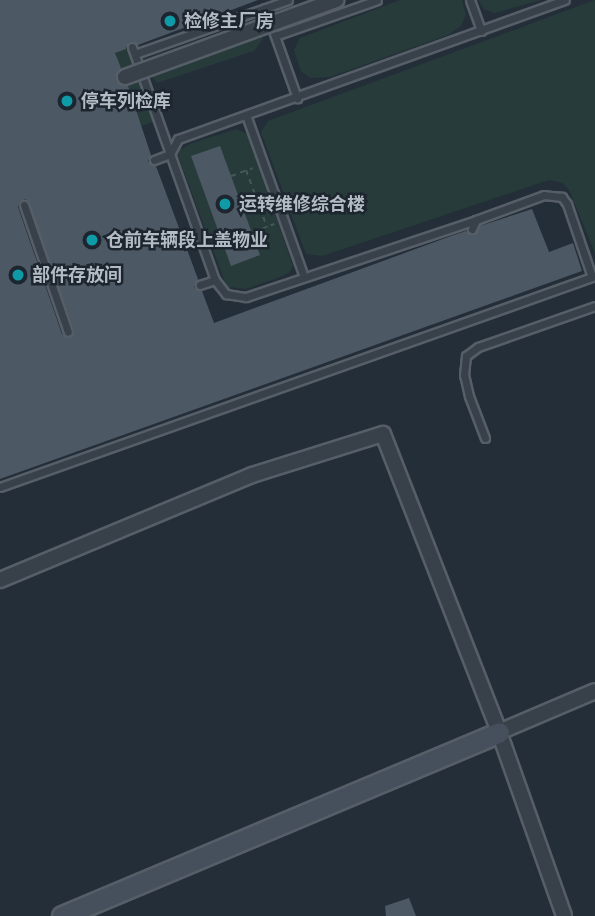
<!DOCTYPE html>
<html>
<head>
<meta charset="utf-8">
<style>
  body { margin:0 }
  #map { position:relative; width:595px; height:916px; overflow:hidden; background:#242e39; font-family:"Work Sans","Noto Sans SC",sans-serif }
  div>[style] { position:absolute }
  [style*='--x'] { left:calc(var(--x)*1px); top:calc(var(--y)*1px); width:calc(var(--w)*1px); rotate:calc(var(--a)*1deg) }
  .green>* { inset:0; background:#273b3b }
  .building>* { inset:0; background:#4d5865 }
  .path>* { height:2px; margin-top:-1px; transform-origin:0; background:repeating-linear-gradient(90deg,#465859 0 5px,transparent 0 10px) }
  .roads { filter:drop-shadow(2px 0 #565e67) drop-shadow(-2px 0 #565e67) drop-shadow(0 2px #565e67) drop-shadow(0 -2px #565e67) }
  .lane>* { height:7px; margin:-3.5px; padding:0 3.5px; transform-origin:3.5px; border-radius:3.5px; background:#38404a }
  .street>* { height:14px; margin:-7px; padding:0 7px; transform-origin:7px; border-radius:7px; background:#38404a }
  .secondary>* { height:19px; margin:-9.5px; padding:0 9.5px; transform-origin:9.5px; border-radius:9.5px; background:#464f5c }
  .bridges { filter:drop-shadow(2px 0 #565e67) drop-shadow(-2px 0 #565e67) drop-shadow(0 2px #565e67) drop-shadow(0 -2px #565e67) }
  .street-bridge>* { height:14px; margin:-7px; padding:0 7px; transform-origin:7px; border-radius:7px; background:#38404a }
  .dots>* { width:19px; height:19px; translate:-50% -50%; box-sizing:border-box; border:4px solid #1d252e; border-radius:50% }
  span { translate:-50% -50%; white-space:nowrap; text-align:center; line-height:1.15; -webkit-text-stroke:5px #1d252e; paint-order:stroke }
  .poi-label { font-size:18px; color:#b3bbc5; font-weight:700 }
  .left { translate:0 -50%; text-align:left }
</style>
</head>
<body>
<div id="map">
  <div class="green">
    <div style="clip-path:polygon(400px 0,462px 0,466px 15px,461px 26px,448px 35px,330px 77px,310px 78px,301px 71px,294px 50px,300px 38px)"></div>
    <div style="clip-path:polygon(478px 0,541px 0,495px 13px,484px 9px)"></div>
    <div style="clip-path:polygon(595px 0,595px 253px,569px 190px,563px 183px,549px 180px,322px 256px,306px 254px,261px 132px,268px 121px)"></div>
    <div style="clip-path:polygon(256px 20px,263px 39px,254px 51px,157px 83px,149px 73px,144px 59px)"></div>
    <div style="clip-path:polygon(127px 48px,153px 122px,141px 126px,115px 53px)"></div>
    <div style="clip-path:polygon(236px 129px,247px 134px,293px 266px,290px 272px,283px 276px,246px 289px,229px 287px,225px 282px,178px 156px,180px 150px,190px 144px)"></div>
  </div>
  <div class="building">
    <div style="clip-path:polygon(evenodd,0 0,258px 0,138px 45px,129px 42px,126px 49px,115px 53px,121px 68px,116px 75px,116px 81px,128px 86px,151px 155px,148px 161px,156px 166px,198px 279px,194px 288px,202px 291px,214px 323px,451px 236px,466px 231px,473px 235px,480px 226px,532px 209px,549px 252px,573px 243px,582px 271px,0 479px,0 0,26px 199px,74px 330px,69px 338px,62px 334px,18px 207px,20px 201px,26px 199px)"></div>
    <div style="clip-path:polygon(220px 146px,260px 255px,231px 266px,191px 156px)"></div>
    <div style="clip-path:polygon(409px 898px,416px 916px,386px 916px,385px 906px)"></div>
  </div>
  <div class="path">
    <div style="--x:246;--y:170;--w:61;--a:69.8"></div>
    <div style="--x:231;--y:176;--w:23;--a:-20"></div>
    <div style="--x:252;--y:233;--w:24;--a:-22"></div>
  </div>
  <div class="roads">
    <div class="lane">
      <div style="--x:470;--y:0;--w:33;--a:70"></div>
      <div style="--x:265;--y:8;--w:96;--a:70.4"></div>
      <div style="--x:275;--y:36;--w:108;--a:-19.4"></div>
      <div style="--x:132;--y:47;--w:247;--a:70.4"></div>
      <div style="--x:215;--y:280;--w:16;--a:162"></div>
      <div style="--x:135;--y:54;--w:162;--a:-19.4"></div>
      <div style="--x:246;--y:115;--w:172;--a:70.3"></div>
      <div style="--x:154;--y:160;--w:17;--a:-21"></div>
      <div style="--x:170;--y:154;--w:17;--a:-62"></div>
      <div style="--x:178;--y:139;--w:411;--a:-19.8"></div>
      <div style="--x:24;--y:205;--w:134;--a:70.9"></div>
      <div style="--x:215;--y:280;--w:18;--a:52"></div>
      <div style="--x:226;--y:294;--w:20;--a:9"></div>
      <div style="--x:246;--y:297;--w:243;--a:-18.5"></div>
      <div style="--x:485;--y:438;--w:45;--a:-110.9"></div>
      <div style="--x:469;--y:396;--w:22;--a:-103"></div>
      <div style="--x:464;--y:375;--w:19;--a:-84"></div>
      <div style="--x:466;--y:356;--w:15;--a:-37"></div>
      <div style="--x:478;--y:347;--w:124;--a:-19.3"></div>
      <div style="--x:0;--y:487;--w:628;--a:-19.53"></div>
      <div style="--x:592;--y:277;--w:77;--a:-108.9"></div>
      <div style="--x:567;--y:204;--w:9;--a:-126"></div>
      <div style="--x:562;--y:197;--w:18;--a:-174"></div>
      <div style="--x:544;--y:195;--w:72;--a:159.8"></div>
      <div style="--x:476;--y:220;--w:10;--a:114"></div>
    </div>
    <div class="street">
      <div style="--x:0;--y:580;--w:273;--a:-22.6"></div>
      <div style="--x:252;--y:475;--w:137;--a:-17.4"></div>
      <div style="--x:383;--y:434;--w:320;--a:68.7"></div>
      <div style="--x:499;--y:732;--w:195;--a:70.5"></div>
      <div style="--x:499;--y:732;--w:104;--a:-23.1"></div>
    </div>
    <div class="secondary">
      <div style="--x:62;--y:916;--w:474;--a:-22.8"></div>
    </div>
  </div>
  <div class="bridges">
    <div class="street-bridge">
      <div style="--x:125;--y:77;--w:225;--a:-20"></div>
    </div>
  </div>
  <div class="dots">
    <div style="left:170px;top:21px;background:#0f9aa8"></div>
    <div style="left:67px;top:101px;background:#0f9aa8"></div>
    <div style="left:225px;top:204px;background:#0f9aa8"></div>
    <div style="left:92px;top:240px;background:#0f9aa8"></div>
    <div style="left:18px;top:275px;background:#0f9aa8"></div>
  </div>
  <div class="poi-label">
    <span class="left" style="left:184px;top:21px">检修主厂房</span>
    <span class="left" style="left:81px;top:101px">停车列检库</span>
    <span class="left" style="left:239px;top:204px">运转维修综合楼</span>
    <span class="left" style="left:106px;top:240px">仓前车辆段上盖物业</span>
    <span class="left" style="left:32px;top:275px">部件存放间</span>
  </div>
</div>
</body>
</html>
